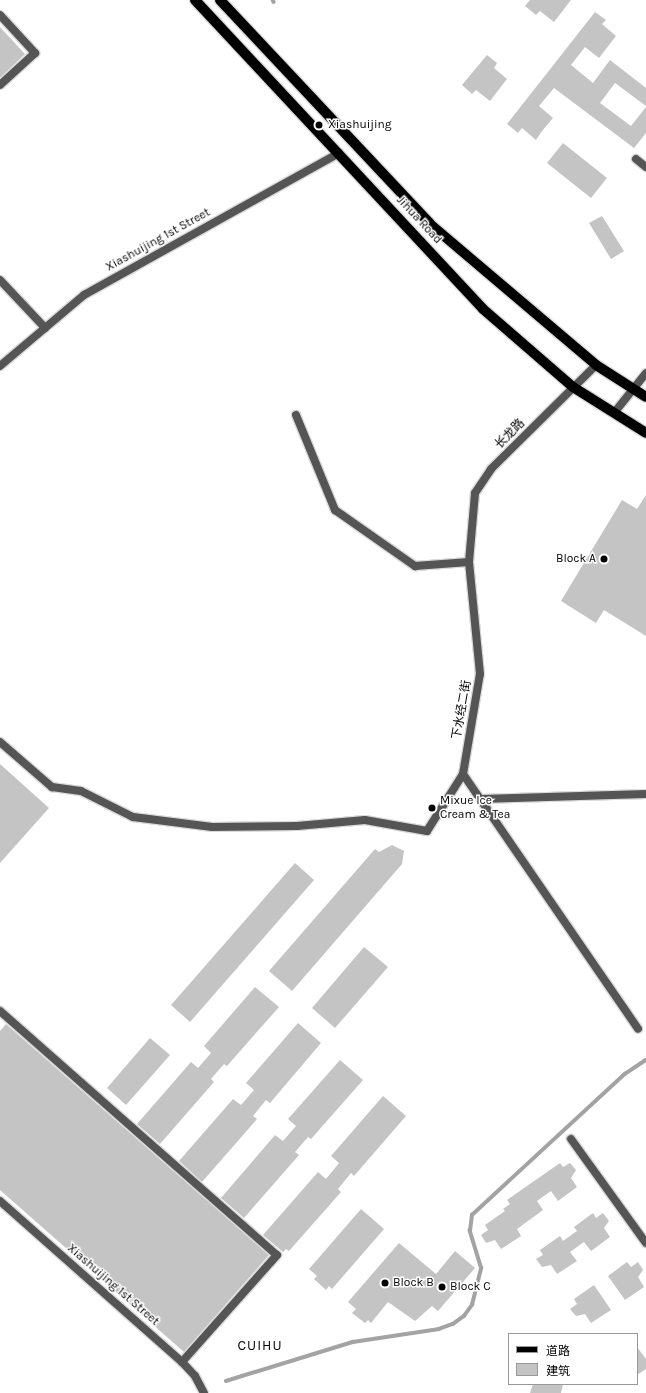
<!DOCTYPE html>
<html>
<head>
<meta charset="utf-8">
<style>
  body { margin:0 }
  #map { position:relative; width:646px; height:1393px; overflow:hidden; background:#fff; font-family:Karla,"Noto Sans SC",sans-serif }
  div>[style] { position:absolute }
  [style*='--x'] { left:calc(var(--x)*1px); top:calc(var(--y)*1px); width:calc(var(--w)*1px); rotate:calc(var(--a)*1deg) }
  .stream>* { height:3.5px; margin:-1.75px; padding:0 1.75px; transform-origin:1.75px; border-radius:1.75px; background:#a3a3a3 }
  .building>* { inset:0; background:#c4c4c4 }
  .roads { filter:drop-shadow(1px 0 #dbdbdb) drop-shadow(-1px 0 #dbdbdb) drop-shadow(0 1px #dbdbdb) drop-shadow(0 -1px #dbdbdb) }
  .street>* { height:8px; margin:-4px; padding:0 4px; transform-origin:4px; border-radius:4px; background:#555 }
  .primary>* { height:10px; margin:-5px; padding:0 5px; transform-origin:5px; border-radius:5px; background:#000 }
  .dots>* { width:11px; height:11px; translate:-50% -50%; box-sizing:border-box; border:2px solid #fff; border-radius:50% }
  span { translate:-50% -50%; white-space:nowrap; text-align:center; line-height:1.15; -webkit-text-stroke:3px #fff; paint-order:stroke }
  .poi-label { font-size:12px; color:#000 }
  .left { translate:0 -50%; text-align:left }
  .right { translate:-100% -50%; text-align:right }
  .street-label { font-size:12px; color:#000 }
  .quarter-label { font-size:14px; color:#000; letter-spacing:1px }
  .legend { position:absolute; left:508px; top:1333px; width:130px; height:52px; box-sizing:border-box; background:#fff; border:1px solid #999; margin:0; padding:5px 7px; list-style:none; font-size:12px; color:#000 }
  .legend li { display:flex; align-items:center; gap:8px; height:20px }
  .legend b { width:20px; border:1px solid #999 }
</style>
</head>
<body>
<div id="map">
  <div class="stream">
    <div style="--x:273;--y:0;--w:2;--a:63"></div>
    <div style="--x:226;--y:1381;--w:133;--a:-17.1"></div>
    <div style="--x:353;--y:1342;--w:87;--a:-8.6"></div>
    <div style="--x:439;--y:1329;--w:15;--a:-20"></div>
    <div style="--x:453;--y:1324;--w:14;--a:-36"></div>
    <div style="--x:464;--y:1316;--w:14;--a:-54"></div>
    <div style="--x:472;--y:1305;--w:38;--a:-76"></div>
    <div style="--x:481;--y:1268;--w:39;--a:-107"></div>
    <div style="--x:470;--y:1231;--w:16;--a:-83"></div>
    <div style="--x:472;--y:1215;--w:208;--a:-42.7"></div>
    <div style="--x:625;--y:1074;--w:25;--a:-34"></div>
  </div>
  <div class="building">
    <div style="clip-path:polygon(530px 0,571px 0,554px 22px,540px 11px,536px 15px,525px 6px)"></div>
    <div style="clip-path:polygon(595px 12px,606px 20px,602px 24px,616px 36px,599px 58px,585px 47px,571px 65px,593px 83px,610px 60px,646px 88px,646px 106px,615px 83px,600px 103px,631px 126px,646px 107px,646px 133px,634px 148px,554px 88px,539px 106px,553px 118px,542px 131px,536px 140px,522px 128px,518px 133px,507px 124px)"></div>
    <div style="clip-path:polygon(0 27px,25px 54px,0 78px)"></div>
    <div style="clip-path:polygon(487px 55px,497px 63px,494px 68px,507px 79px,490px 101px,476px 90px,472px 94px,462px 85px)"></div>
    <div style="clip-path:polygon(563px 143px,607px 178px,591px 198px,547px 163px)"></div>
    <div style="clip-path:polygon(602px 216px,624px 251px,611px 259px,589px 223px)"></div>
    <div style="clip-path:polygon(646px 495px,646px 636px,604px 610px,596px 623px,561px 601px,622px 500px,637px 509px)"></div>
    <div style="clip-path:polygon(0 764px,49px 808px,0 863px)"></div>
    <div style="clip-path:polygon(392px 845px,404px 851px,402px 864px,292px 991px,269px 971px,375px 849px,379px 852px)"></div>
    <div style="clip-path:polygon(295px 863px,314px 880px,190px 1022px,171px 1005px)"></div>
    <div style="clip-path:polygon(364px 947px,388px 967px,335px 1028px,312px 1008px)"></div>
    <div style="clip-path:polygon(255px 987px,279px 1007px,227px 1066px,224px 1064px,211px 1079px,214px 1082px,160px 1144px,137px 1124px,191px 1062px,198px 1068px,211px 1053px,204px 1046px)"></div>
    <div style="clip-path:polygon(298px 1023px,321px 1043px,270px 1103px,266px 1100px,253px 1116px,257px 1119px,202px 1182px,179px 1161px,233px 1099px,241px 1105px,254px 1090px,246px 1083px)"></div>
    <div style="clip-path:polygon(6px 1024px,269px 1255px,184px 1352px,0 1190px,0 1031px)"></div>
    <div style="clip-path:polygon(150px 1038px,170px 1055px,126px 1105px,107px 1088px)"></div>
    <div style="clip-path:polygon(340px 1060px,363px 1080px,311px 1139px,308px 1137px,295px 1152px,299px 1155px,244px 1218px,221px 1198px,275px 1135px,283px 1141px,296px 1126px,288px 1119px)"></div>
    <div style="clip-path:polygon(383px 1096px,406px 1116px,354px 1176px,351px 1173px,338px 1189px,341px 1192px,289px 1251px,286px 1249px,283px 1252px,263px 1235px,318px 1172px,326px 1179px,339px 1163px,331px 1156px)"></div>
    <div style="clip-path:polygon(560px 1163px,563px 1167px,570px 1163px,576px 1170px,571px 1178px,577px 1187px,558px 1201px,551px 1191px,537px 1201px,543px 1210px,517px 1229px,521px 1236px,501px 1249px,495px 1240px,486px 1243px,481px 1235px,488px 1230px,485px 1225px,505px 1211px,503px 1209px,510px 1204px,507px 1200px)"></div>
    <div style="clip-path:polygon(361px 1209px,384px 1229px,332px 1289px,329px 1286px,326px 1290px,314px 1279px,317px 1276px,309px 1269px)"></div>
    <div style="clip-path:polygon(593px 1213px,596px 1218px,603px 1213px,609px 1221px,604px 1228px,610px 1237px,591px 1251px,584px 1242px,570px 1252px,577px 1261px,557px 1274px,551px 1265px,542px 1267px,536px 1259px,543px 1255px,540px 1250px,560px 1236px,563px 1241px,577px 1231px,574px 1227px)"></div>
    <div style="clip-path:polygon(399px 1243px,436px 1274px,455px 1251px,475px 1268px,438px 1311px,432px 1306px,415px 1321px,388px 1302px,371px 1323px,368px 1320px,365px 1323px,352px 1313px,356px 1309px,348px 1302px)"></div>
    <div style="clip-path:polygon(627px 1262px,631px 1267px,638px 1262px,643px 1270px,638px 1277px,644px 1287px,625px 1300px,608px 1276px)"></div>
    <div style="clip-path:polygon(594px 1285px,611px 1310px,591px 1323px,585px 1314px,576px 1316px,570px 1309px,577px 1304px,574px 1299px)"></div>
    <div style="clip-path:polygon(637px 1347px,646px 1359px,646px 1369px,637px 1375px)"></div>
    <div style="clip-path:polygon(533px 1384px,563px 1384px,561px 1393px,530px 1393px)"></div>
  </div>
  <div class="roads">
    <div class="street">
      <div style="--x:0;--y:15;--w:52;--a:47.4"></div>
      <div style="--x:35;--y:53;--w:47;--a:137.6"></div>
      <div style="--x:636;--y:159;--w:13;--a:39"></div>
      <div style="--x:0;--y:280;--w:66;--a:46.8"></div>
      <div style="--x:0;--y:366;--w:110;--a:-40.2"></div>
      <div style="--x:84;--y:295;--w:292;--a:-29.1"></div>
      <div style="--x:614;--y:413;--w:51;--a:-51.3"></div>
      <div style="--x:296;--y:415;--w:103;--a:67.7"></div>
      <div style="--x:335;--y:510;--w:98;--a:35"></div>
      <div style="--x:415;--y:566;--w:54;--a:-4.2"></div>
      <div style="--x:0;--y:742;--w:69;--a:40.9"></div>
      <div style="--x:52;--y:787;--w:29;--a:8"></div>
      <div style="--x:81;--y:791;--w:58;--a:26.6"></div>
      <div style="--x:133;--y:817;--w:80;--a:7.2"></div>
      <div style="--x:212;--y:827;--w:85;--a:-0.7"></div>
      <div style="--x:297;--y:826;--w:68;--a:-5"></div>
      <div style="--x:365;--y:820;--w:63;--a:10.1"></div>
      <div style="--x:427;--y:831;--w:67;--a:-57.7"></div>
      <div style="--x:463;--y:774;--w:101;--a:-80.4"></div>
      <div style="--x:480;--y:674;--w:113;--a:-95.6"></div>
      <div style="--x:469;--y:562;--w:69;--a:-85"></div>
      <div style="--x:475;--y:493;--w:29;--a:-56"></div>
      <div style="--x:491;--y:469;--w:148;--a:-44.7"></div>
      <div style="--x:463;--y:774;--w:309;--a:55.5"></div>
      <div style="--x:481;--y:799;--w:165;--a:-1.7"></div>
      <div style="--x:0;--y:1011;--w:369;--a:41.4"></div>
      <div style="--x:277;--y:1255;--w:143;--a:131.6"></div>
      <div style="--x:571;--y:1139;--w:128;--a:54.2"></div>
      <div style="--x:0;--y:1201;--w:243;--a:41.5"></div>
      <div style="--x:182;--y:1362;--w:19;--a:47"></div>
      <div style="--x:195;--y:1376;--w:19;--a:62"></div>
    </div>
    <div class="primary">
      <div style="--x:195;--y:0;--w:422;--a:47"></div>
      <div style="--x:483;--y:309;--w:119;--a:40.9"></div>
      <div style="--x:573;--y:387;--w:86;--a:32.2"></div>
      <div style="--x:220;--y:0;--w:307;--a:46.8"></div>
      <div style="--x:430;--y:224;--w:218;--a:40.3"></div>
      <div style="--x:596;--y:365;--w:59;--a:32.6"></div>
    </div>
  </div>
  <div class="dots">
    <div style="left:319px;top:125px;background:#000"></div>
    <div style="left:604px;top:559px;background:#000"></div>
    <div style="left:432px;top:808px;background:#000"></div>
    <div style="left:385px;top:1283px;background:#000"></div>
    <div style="left:442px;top:1287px;background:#000"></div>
  </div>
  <div class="poi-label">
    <span class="left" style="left:328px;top:125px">Xiashuijing</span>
    <span class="right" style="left:596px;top:559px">Block A</span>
    <span class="left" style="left:440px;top:808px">Mixue Ice<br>Cream &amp; Tea</span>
    <span class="left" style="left:393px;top:1283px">Block B</span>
    <span class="left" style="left:450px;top:1287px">Block C</span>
  </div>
  <div class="street-label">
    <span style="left:419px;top:220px;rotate:47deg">Jihua Road</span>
    <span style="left:158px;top:240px;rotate:-29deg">Xiashuijing 1st Street</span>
    <span style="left:510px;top:434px;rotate:-45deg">长龙路</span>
    <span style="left:462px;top:710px;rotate:-80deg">下水经二街</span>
    <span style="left:113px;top:1285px;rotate:41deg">Xiashuijing 1st Street</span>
  </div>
  <div class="quarter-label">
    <span style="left:260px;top:1346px">CUIHU</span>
  </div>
  <ul class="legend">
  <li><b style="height:5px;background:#000"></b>道路</li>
  <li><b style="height:11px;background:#c4c4c4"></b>建筑</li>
  </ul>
</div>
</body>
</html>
